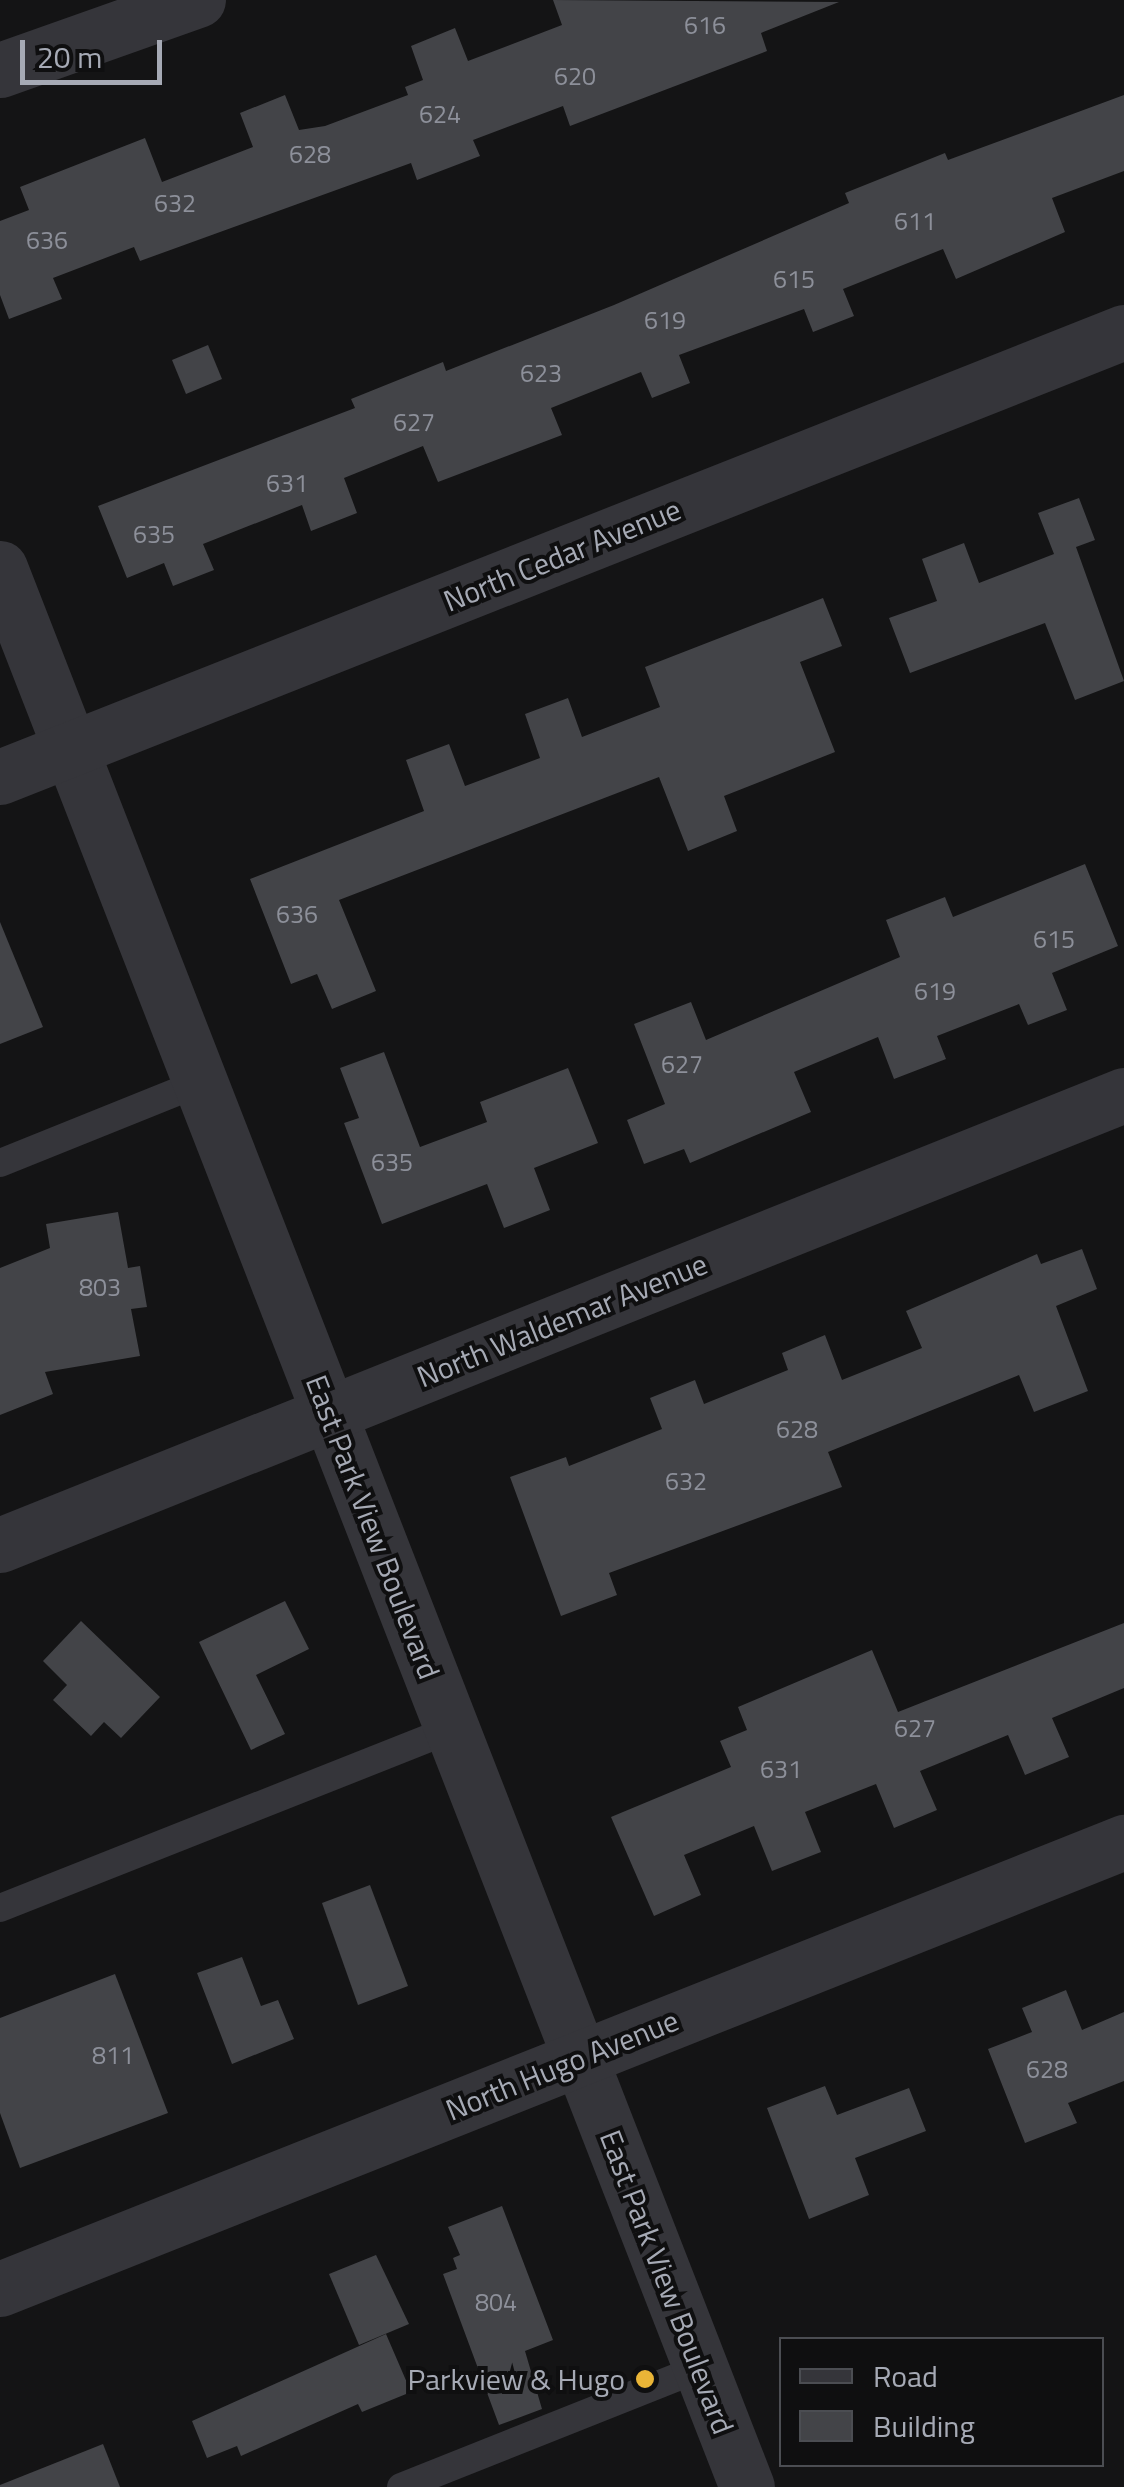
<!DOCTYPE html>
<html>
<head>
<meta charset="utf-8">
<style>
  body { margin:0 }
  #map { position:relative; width:1124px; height:2487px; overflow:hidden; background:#141415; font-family:"Titillium Web",sans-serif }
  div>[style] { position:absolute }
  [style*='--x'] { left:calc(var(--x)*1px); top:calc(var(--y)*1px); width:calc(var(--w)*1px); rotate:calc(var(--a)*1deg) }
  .building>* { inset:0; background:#434448 }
  .service>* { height:28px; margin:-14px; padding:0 14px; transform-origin:14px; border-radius:14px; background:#35353a }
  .minor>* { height:55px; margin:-27.5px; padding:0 27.5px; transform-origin:27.5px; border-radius:27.5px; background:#35353a }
  .dots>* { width:28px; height:28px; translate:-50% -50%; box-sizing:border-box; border:5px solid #0f0f10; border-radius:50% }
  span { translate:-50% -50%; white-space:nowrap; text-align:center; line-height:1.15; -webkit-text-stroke:8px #0f0f10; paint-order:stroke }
  .number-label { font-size:25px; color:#8d909a }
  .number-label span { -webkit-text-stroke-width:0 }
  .street-label { font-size:30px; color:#a6aab5 }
  .poi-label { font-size:30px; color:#a6aab5 }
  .right { translate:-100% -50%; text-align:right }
  .legend { position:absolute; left:779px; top:2337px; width:325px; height:130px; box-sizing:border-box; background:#0f0f10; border:2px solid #4b4d52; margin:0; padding:12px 18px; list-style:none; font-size:30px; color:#a6aab5 }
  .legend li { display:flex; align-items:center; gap:20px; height:50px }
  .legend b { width:50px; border:2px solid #4b4d52 }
  .scale { position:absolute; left:20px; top:40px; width:142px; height:45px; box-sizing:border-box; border:5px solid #a6aab5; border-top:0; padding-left:12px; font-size:30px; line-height:35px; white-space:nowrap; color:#a6aab5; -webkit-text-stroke:8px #0f0f10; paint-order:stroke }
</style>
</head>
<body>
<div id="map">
  <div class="building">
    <div style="clip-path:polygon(553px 0,839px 2px,761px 33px,767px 51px,570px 126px,563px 106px,473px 140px,480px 156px,417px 180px,411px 163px,140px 261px,134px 247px,53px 278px,62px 299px,9px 319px,0 295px,0 221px,29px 210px,20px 187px,145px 138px,162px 182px,253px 147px,240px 113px,285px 95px,299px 130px,325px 126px,408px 95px,405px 87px,423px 80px,411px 46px,455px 28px,468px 61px,562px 25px)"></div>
    <div style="clip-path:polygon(1124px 95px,1124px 171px,1052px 198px,1065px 232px,956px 279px,943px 249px,843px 289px,854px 316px,813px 332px,804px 309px,679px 355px,690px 383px,652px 398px,641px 372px,551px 408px,562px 435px,438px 482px,423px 446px,344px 478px,357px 513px,311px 531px,302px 505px,203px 544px,214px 570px,173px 586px,164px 563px,127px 578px,98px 506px,355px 408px,351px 399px,443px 362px,446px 371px,614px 305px,849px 203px,845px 193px,945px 153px,948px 160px)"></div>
    <div style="clip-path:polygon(208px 345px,222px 379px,186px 394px,172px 360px)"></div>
    <div style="clip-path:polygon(1079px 498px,1095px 540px,1076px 547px,1124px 681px,1075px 700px,1045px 623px,910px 673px,889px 618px,937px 601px,922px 559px,964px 543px,979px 583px,1054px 554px,1038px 513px)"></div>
    <div style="clip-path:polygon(823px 598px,842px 646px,800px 662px,835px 752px,724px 796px,737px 831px,688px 851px,659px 777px,339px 900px,376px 991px,332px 1009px,317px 974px,291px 984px,250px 879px,424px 811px,406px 760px,449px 744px,465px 786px,540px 758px,525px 714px,568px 698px,582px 737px,660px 707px,645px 667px)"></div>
    <div style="clip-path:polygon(1085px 864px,1118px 946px,1052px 973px,1067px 1010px,1028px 1025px,1019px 1004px,937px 1036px,946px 1059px,894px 1079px,878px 1037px,794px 1072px,811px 1112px,690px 1163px,684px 1149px,644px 1164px,627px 1120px,665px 1104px,634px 1024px,691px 1002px,706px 1040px,900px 957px,886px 920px,945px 897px,953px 917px)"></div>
    <div style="clip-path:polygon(0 922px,43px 1027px,0 1044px)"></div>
    <div style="clip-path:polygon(384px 1052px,420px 1147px,487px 1122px,480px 1102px,568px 1068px,598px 1143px,534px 1168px,550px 1210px,504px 1228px,487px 1184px,382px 1224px,344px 1123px,359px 1118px,340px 1068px)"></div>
    <div style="clip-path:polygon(118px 1212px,128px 1268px,140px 1266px,147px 1307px,131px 1309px,140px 1356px,45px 1372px,53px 1394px,0 1415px,0 1268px,50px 1248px,46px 1224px)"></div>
    <div style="clip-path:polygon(1082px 1249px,1097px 1289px,1056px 1306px,1088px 1391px,1034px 1412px,1019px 1375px,828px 1452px,842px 1487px,609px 1573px,617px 1595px,561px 1616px,510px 1477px,566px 1457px,569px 1466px,662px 1429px,650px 1398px,695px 1380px,704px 1404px,788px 1370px,782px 1353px,825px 1335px,842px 1380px,922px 1348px,906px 1311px,1037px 1254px,1041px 1264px)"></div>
    <div style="clip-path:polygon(285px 1601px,309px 1649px,256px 1675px,285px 1734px,251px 1750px,199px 1642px)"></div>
    <div style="clip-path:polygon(81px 1621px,160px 1697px,121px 1738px,104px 1722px,91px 1736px,53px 1700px,67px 1685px,43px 1661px)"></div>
    <div style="clip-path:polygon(1124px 1623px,1124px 1688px,1052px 1718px,1069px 1757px,1025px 1775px,1008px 1735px,920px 1771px,937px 1810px,894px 1828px,876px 1784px,805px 1812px,821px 1852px,772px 1871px,754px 1826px,684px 1855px,701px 1895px,654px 1916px,611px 1817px,731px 1767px,720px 1741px,747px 1730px,738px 1707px,872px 1650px,898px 1712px)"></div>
    <div style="clip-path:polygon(370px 1885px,408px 1986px,358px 2005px,322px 1903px)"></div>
    <div style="clip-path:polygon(242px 1957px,261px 2006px,278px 2000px,294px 2039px,232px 2064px,197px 1973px)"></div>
    <div style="clip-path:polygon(115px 1974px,168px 2113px,20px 2168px,0 2113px,0 2018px)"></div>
    <div style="clip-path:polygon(1066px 1990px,1082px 2030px,1124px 2012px,1124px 2081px,1068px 2103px,1077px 2123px,1025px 2143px,988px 2049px,1032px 2032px,1022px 2008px)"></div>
    <div style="clip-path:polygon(825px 2086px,837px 2115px,909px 2088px,926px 2131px,855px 2158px,869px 2195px,809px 2219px,767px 2108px)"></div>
    <div style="clip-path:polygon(502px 2206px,553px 2340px,525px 2351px,542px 2409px,499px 2425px,443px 2274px,457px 2269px,453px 2258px,460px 2255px,448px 2227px)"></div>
    <div style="clip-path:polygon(376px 2255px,409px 2324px,359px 2345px,329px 2274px)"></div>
    <div style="clip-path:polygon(386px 2334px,411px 2392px,362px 2412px,358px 2404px,241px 2456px,237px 2446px,207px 2458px,192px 2421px)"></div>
    <div style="clip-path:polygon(103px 2444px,120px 2487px,0 2487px,0 2485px)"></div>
  </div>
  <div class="service">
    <div style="--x:0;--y:1163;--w:217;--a:-21.9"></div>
    <div style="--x:0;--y:1908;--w:486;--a:-21.6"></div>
    <div style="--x:401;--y:2487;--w:322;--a:-21.7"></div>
  </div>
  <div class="minor">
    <div style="--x:0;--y:70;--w:210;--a:-19.5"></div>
    <div style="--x:0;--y:568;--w:2059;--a:68.73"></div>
    <div style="--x:0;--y:777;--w:1209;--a:-21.6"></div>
    <div style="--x:0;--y:1545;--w:1211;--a:-21.82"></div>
    <div style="--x:0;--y:2289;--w:1210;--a:-21.69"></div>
  </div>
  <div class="dots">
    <div style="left:645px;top:2379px;background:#eab537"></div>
  </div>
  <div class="number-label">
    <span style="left:705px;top:25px">616</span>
    <span style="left:575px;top:76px">620</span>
    <span style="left:440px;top:114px">624</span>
    <span style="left:310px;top:154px">628</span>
    <span style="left:175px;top:203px">632</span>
    <span style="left:915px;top:221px">611</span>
    <span style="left:47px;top:240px">636</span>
    <span style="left:794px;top:279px">615</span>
    <span style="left:665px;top:320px">619</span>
    <span style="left:541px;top:373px">623</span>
    <span style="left:414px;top:422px">627</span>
    <span style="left:287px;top:483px">631</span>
    <span style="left:154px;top:534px">635</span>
    <span style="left:297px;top:914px">636</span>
    <span style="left:1054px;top:939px">615</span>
    <span style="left:935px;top:991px">619</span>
    <span style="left:682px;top:1064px">627</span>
    <span style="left:392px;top:1162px">635</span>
    <span style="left:100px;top:1287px">803</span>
    <span style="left:797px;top:1429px">628</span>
    <span style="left:686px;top:1481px">632</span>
    <span style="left:915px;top:1728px">627</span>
    <span style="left:781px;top:1769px">631</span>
    <span style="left:113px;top:2055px">811</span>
    <span style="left:1047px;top:2069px">628</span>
    <span style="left:496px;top:2302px">804</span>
  </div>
  <div class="street-label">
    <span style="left:562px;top:555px;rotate:-22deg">North Cedar Avenue</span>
    <span style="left:562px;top:1320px;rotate:-22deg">North Waldemar Avenue</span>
    <span style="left:373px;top:1527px;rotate:69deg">East Park View Boulevard</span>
    <span style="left:562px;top:2065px;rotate:-22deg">North Hugo Avenue</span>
    <span style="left:667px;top:2282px;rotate:69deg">East Park View Boulevard</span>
  </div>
  <div class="poi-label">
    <span class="right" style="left:625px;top:2379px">Parkview &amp; Hugo</span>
  </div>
  <ul class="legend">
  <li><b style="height:12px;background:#35353a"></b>Road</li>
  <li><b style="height:28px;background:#434448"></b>Building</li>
  </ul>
  <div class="scale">20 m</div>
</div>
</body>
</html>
